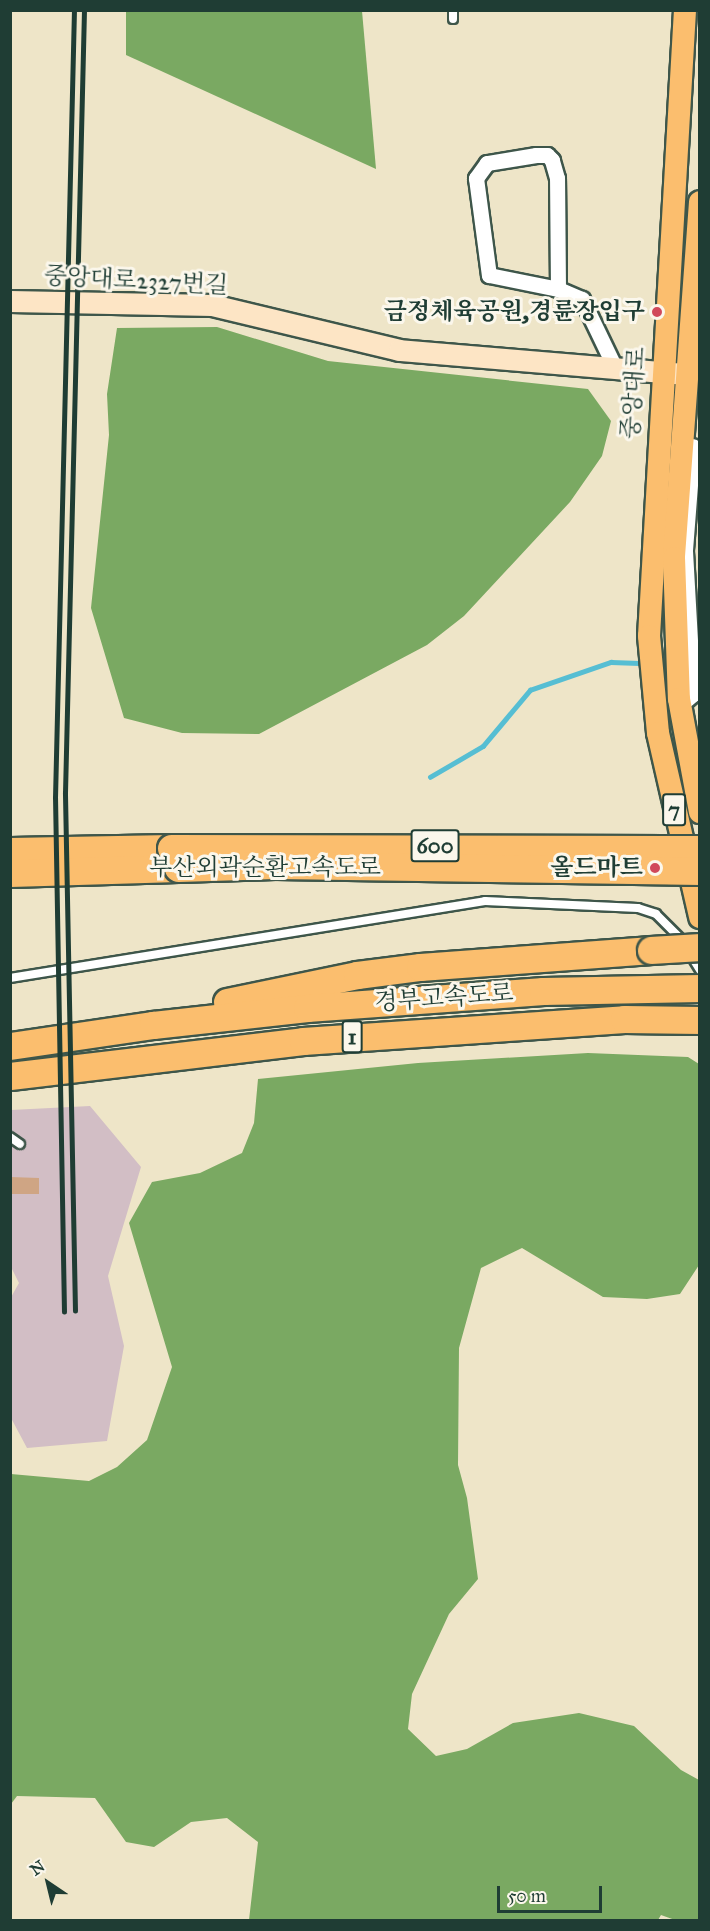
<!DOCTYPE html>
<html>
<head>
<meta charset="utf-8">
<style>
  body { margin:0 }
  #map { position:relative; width:710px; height:1931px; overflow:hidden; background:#eee5c8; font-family:"IM FELL Great Primer","Noto Serif KR",serif }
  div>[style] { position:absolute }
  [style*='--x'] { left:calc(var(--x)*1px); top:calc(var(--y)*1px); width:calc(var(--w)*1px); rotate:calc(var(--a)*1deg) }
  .industrial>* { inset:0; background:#d2bec5 }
  .forest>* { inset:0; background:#7aa962 }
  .stream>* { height:4.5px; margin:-2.25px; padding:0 2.25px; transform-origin:2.25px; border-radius:2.25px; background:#56bed3 }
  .building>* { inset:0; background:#cfa584 }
  .roads { filter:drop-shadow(2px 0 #3e564a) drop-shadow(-2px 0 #3e564a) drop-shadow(0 2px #3e564a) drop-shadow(0 -2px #3e564a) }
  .lane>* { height:8px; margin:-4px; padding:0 4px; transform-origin:4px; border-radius:4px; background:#fff }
  .street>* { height:15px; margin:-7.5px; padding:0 7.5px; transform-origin:7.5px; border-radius:7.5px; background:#fff }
  .secondary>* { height:21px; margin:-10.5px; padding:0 10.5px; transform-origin:10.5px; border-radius:10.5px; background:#fde5c5 }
  .primary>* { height:22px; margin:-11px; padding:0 11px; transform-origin:11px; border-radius:11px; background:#fbbe6e }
  .highway>* { height:27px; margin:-13.5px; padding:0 13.5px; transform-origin:13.5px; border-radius:13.5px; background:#fbbe6e }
  .rail>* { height:4.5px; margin:-2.25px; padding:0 2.25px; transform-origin:2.25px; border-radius:2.25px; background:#1f3d34 }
  .bridges { filter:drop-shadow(2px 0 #3e564a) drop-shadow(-2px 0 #3e564a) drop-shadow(0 2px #3e564a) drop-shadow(0 -2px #3e564a) }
  .highway-bridge>* { height:27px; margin:-13.5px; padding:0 13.5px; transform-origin:13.5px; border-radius:13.5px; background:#fbbe6e }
  .dots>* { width:16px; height:16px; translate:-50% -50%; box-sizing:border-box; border:3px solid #fbf7ec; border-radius:50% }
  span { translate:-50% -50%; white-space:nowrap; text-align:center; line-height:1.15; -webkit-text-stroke:6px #fbf7ec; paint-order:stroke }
  .shield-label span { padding:2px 4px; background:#fbf7ec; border:2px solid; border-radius:4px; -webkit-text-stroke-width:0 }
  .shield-label { font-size:22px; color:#1f3d34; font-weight:700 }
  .street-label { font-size:24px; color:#1f3d34 }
  .poi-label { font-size:24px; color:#1f3d34; font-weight:700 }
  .right { translate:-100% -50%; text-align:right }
  .frame { position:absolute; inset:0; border:12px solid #1f3d34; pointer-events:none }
  .north { position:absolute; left:18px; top:1853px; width:60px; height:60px; -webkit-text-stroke:4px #fbf7ec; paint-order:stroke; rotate:325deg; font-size:16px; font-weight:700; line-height:24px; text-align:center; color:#1f3d34 }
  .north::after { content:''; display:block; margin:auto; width:21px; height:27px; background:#1f3d34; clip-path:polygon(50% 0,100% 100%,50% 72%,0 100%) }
  .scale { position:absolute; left:497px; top:1886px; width:105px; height:27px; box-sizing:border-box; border:3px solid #1f3d34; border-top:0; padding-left:8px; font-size:18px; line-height:21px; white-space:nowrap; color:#1f3d34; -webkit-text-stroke:4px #fbf7ec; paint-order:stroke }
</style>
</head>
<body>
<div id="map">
  <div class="industrial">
    <div style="clip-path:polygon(90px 1106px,141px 1167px,108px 1276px,124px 1346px,107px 1441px,27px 1448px,11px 1418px,10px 1299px,19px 1283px,10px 1265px,11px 1110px)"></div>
  </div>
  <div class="forest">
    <div style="clip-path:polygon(126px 11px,362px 11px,376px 169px,126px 55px)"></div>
    <div style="clip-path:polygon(217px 327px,328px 361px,588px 389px,611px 421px,602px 456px,570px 502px,464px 616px,427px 645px,259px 734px,182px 733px,124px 718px,91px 608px,109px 435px,107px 394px,117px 328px)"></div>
    <div style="clip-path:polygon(588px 1053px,688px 1057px,699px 1064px,699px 1265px,680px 1294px,647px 1299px,603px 1297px,522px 1248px,481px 1268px,459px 1348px,458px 1465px,467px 1498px,478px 1579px,449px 1614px,412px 1694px,408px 1729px,436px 1756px,467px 1749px,513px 1723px,579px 1713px,634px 1726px,681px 1770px,699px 1780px,699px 1920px,675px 1920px,661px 1915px,658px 1920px,249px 1920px,258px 1842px,227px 1818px,191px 1822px,154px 1847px,126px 1842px,95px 1798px,17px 1796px,11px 1804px,11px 1474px,89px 1481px,117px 1467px,147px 1440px,172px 1367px,129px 1223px,152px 1182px,200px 1173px,242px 1153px,254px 1123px,258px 1079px,418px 1063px)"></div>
  </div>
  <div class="stream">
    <div style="--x:430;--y:777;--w:61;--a:-30.3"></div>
    <div style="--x:483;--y:746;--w:73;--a:-50"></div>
    <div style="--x:530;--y:690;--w:86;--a:-19.1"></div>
    <div style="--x:611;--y:662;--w:35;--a:2"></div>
  </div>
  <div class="building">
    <div style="clip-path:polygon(10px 1177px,39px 1178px,39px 1194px,10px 1194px)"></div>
  </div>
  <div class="roads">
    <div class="lane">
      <div style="--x:453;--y:19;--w:9;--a:-90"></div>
      <div style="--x:690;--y:954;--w:19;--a:58"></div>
      <div style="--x:10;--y:978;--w:481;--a:-9.2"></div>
      <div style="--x:485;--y:901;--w:153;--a:2.6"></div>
      <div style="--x:638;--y:908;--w:19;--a:18"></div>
      <div style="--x:656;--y:914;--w:38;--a:45"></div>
      <div style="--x:10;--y:1137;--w:12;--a:35"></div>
    </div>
    <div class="street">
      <div style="--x:558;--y:289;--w:111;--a:-90.5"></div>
      <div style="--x:557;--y:178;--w:19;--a:-106"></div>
      <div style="--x:552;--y:160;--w:7;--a:-135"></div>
      <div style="--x:547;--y:155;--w:11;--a:180"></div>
      <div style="--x:536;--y:155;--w:50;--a:170.7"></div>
      <div style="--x:487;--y:163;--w:19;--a:126"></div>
      <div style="--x:476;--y:178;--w:98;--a:82.4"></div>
      <div style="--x:489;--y:275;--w:70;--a:11.5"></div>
      <div style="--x:558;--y:289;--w:26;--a:23"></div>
      <div style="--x:582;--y:299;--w:79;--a:64.4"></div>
      <div style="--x:680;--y:705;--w:17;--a:-40"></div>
      <div style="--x:693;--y:694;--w:144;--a:-93.2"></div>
      <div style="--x:685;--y:550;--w:104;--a:-85.6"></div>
    </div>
    <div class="secondary">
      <div style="--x:10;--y:301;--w:202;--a:1.1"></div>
      <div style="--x:212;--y:305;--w:192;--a:13.5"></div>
      <div style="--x:399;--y:350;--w:287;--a:4.8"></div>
    </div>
    <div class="primary">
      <div style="--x:685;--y:10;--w:627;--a:93.29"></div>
      <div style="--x:649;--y:636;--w:97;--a:84.7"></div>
      <div style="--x:658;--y:733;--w:189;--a:77.1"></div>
      <div style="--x:700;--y:202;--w:357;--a:94.2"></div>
      <div style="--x:674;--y:558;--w:141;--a:88"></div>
      <div style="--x:679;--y:699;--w:115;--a:79.5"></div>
    </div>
    <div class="highway">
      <div style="--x:10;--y:851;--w:161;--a:-1.1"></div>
      <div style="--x:10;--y:873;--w:168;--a:-1.7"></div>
      <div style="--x:227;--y:1002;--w:133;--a:-11.7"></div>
      <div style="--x:357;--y:975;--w:64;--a:-7.2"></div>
      <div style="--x:420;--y:967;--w:232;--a:-4.2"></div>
      <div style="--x:10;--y:1046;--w:145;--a:-8.4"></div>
      <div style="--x:153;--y:1025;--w:155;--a:-6.3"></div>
      <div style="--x:307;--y:1008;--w:237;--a:-4.1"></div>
      <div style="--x:543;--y:991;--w:157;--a:-1.1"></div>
      <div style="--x:10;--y:1076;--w:295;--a:-6.8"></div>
      <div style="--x:303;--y:1041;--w:322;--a:-3.9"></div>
      <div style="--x:624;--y:1019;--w:76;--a:0.8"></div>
    </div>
  </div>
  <div class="rail">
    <div style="--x:75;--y:1311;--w:518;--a:-91.11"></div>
    <div style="--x:65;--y:793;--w:783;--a:-88.61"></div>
    <div style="--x:64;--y:1312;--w:514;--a:-91"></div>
    <div style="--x:55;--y:798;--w:788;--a:-88.62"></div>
  </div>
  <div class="bridges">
    <div class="highway-bridge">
      <div style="--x:171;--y:848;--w:529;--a:0.11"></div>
      <div style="--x:178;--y:868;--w:97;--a:-1.8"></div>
      <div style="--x:275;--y:865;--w:425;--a:0.8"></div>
      <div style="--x:651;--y:950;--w:49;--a:-3.5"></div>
    </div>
  </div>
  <div class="dots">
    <div style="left:657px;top:312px;background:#d1495b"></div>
    <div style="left:655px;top:868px;background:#d1495b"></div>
  </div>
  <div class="shield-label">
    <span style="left:674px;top:810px">7</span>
    <span style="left:435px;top:846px">600</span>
    <span style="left:352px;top:1037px">1</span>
  </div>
  <div class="street-label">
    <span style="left:136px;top:281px;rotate:3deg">중앙대로2327번길</span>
    <span style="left:634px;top:393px;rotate:-86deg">중앙대로</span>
    <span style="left:265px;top:868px">부산외곽순환고속도로</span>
    <span style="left:444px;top:998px;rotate:-4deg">경부고속도로</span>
  </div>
  <div class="poi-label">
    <span class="right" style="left:645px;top:312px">금정체육공원,경륜장입구</span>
    <span class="right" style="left:643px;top:868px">올드마트</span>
  </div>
  <div class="frame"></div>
  <div class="north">N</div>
  <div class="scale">50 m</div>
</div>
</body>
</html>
